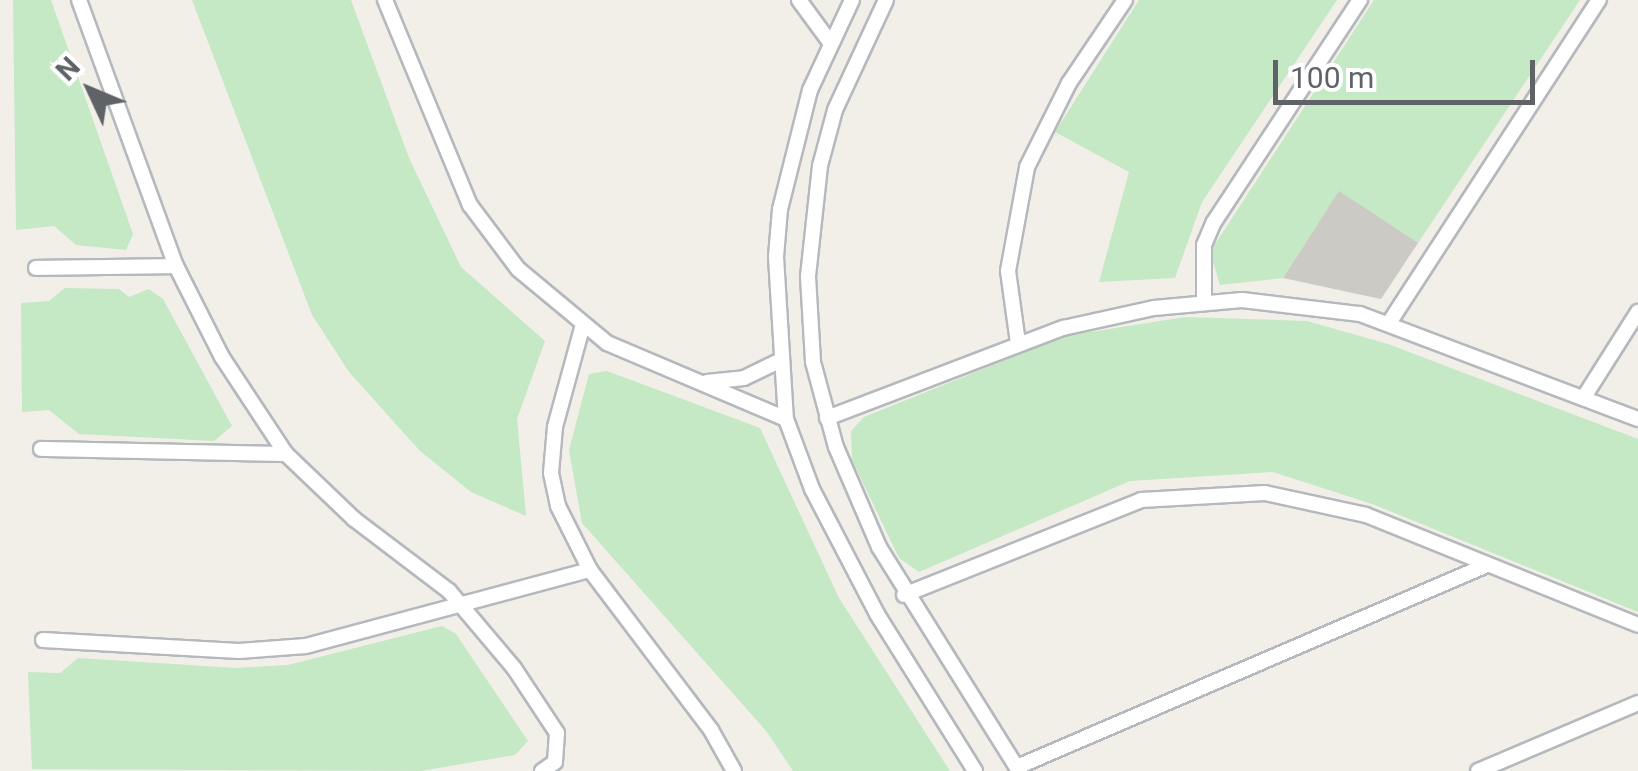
<!DOCTYPE html>
<html>
<head>
<meta charset="utf-8">
<style>
  body { margin:0 }
  #map { position:relative; width:1638px; height:771px; overflow:hidden; background:#f1efe8; font-family:Roboto,sans-serif }
  div>[style] { position:absolute }
  [style*='--x'] { left:calc(var(--x)*1px); top:calc(var(--y)*1px); width:calc(var(--w)*1px); rotate:calc(var(--a)*1deg) }
  .green>* { inset:0; background:#c5e8c5 }
  .building>* { inset:0; background:#cccac5 }
  .roads { filter:drop-shadow(2px 0 #b5b8bc) drop-shadow(-2px 0 #b5b8bc) drop-shadow(0 2px #b5b8bc) drop-shadow(0 -2px #b5b8bc) }
  .minor>* { height:14px; margin:-7px; padding:0 7px; transform-origin:7px; border-radius:7px; background:#fff }
  span { translate:-50% -50%; white-space:nowrap; text-align:center; line-height:1.15; -webkit-text-stroke:8px #fff; paint-order:stroke }
  .north { position:absolute; left:40px; top:40px; width:100px; height:100px; -webkit-text-stroke:8px #fff; paint-order:stroke; rotate:314deg; font-size:28px; font-weight:700; line-height:40px; text-align:center; color:#5f6368 }
  .north::after { content:''; display:block; margin:auto; width:35px; height:45px; background:#5f6368; clip-path:polygon(50% 0,100% 100%,50% 72%,0 100%) }
  .scale { position:absolute; left:1273px; top:60px; width:262px; height:45px; box-sizing:border-box; border:5px solid #5f6368; border-top:0; padding-left:12px; font-size:30px; line-height:35px; white-space:nowrap; color:#5f6368; -webkit-text-stroke:8px #fff; paint-order:stroke }
</style>
</head>
<body>
<div id="map">
  <div class="green">
    <div style="clip-path:polygon(13px 0,51px 0,133px 234px,126px 250px,76px 245px,54px 226px,16px 230px)"></div>
    <div style="clip-path:polygon(192px 0,351px 0,409px 158px,461px 267px,545px 341px,517px 419px,526px 516px,471px 492px,420px 451px,349px 372px,312px 315px)"></div>
    <div style="clip-path:polygon(1139px 0,1337px 0,1202px 202px,1175px 278px,1099px 282px,1129px 172px,1055px 132px)"></div>
    <div style="clip-path:polygon(1374px 0,1580px 0,1418px 243px,1339px 192px,1283px 278px,1220px 285px,1210px 252px)"></div>
    <div style="clip-path:polygon(65px 288px,119px 289px,129px 297px,149px 289px,163px 299px,232px 426px,214px 441px,79px 434px,49px 410px,22px 412px,21px 303px,49px 301px)"></div>
    <div style="clip-path:polygon(1185px 317px,1307px 321px,1388px 344px,1638px 439px,1638px 612px,1375px 505px,1273px 472px,1130px 481px,919px 572px,899px 558px,852px 460px,851px 431px,864px 417px,1065px 336px)"></div>
    <div style="clip-path:polygon(607px 371px,760px 428px,839px 598px,950px 771px,793px 771px,767px 732px,582px 523px,569px 450px,589px 374px)"></div>
    <div style="clip-path:polygon(442px 626px,456px 634px,528px 741px,515px 755px,421px 771px,32px 769px,28px 672px,60px 673px,78px 658px,236px 668px,288px 665px)"></div>
  </div>
  <div class="building">
    <div style="clip-path:polygon(1339px 191px,1418px 243px,1381px 299px,1283px 278px)"></div>
  </div>
  <div class="roads">
    <div class="minor">
      <div style="--x:79;--y:0;--w:283;--a:70"></div>
      <div style="--x:176;--y:266;--w:102;--a:63.2"></div>
      <div style="--x:222;--y:357;--w:116;--a:56.6"></div>
      <div style="--x:286;--y:454;--w:94;--a:43.7"></div>
      <div style="--x:354;--y:519;--w:119;--a:37.2"></div>
      <div style="--x:449;--y:591;--w:101;--a:49.8"></div>
      <div style="--x:514;--y:668;--w:78;--a:56.5"></div>
      <div style="--x:557;--y:733;--w:29;--a:94"></div>
      <div style="--x:555;--y:762;--w:16;--a:145"></div>
      <div style="--x:385;--y:0;--w:222;--a:67.5"></div>
      <div style="--x:470;--y:205;--w:80;--a:53.1"></div>
      <div style="--x:518;--y:269;--w:116;--a:39.7"></div>
      <div style="--x:607;--y:343;--w:194;--a:23"></div>
      <div style="--x:799;--y:0;--w:51;--a:53.8"></div>
      <div style="--x:852;--y:0;--w:99;--a:115"></div>
      <div style="--x:810;--y:90;--w:123;--a:104.1"></div>
      <div style="--x:780;--y:209;--w:48;--a:94.8"></div>
      <div style="--x:776;--y:257;--w:162;--a:86.5"></div>
      <div style="--x:786;--y:419;--w:75;--a:69.6"></div>
      <div style="--x:812;--y:489;--w:141;--a:62.5"></div>
      <div style="--x:877;--y:614;--w:185;--a:58"></div>
      <div style="--x:886;--y:0;--w:121;--a:114.9"></div>
      <div style="--x:835;--y:110;--w:58;--a:105"></div>
      <div style="--x:820;--y:166;--w:112;--a:96.2"></div>
      <div style="--x:808;--y:277;--w:85;--a:86.6"></div>
      <div style="--x:813;--y:362;--w:88;--a:74.9"></div>
      <div style="--x:836;--y:447;--w:109;--a:66.7"></div>
      <div style="--x:879;--y:547;--w:264;--a:58"></div>
      <div style="--x:36;--y:268;--w:140;--a:-0.8"></div>
      <div style="--x:1204;--y:301;--w:56;--a:-90"></div>
      <div style="--x:1204;--y:245;--w:25;--a:-67"></div>
      <div style="--x:1214;--y:222;--w:266;--a:-56.7"></div>
      <div style="--x:1389;--y:323;--w:385;--a:-57"></div>
      <div style="--x:582;--y:328;--w:103;--a:105.3"></div>
      <div style="--x:555;--y:427;--w:46;--a:95"></div>
      <div style="--x:551;--y:473;--w:34;--a:78"></div>
      <div style="--x:558;--y:506;--w:72;--a:63.4"></div>
      <div style="--x:590;--y:570;--w:201;--a:52.9"></div>
      <div style="--x:711;--y:730;--w:47;--a:60.7"></div>
      <div style="--x:1018;--y:343;--w:73;--a:-97.9"></div>
      <div style="--x:1008;--y:271;--w:106;--a:-79.6"></div>
      <div style="--x:1027;--y:167;--w:94;--a:-63.4"></div>
      <div style="--x:1069;--y:83;--w:100;--a:-56"></div>
      <div style="--x:707;--y:382;--w:37;--a:-6"></div>
      <div style="--x:744;--y:378;--w:41;--a:-25.9"></div>
      <div style="--x:1584;--y:397;--w:101;--a:-57.6"></div>
      <div style="--x:827;--y:418;--w:253;--a:-20.9"></div>
      <div style="--x:1063;--y:328;--w:93;--a:-12.4"></div>
      <div style="--x:1154;--y:308;--w:88;--a:-5.2"></div>
      <div style="--x:1242;--y:300;--w:119;--a:6.8"></div>
      <div style="--x:1360;--y:314;--w:297;--a:20.7"></div>
      <div style="--x:41;--y:449;--w:245;--a:1.2"></div>
      <div style="--x:904;--y:595;--w:255;--a:-21.8"></div>
      <div style="--x:1141;--y:500;--w:124;--a:-3.2"></div>
      <div style="--x:1265;--y:493;--w:103;--a:12.3"></div>
      <div style="--x:1366;--y:515;--w:293;--a:22"></div>
      <div style="--x:43;--y:640;--w:196;--a:3.2"></div>
      <div style="--x:239;--y:651;--w:67;--a:-4.3"></div>
      <div style="--x:306;--y:646;--w:294;--a:-15"></div>
      <div style="--x:1017;--y:767;--w:512;--a:-23.26"></div>
      <div style="--x:1478;--y:771;--w:174;--a:-23"></div>
    </div>
  </div>
  <div class="north">N</div>
  <div class="scale">100 m</div>
</div>
</body>
</html>
